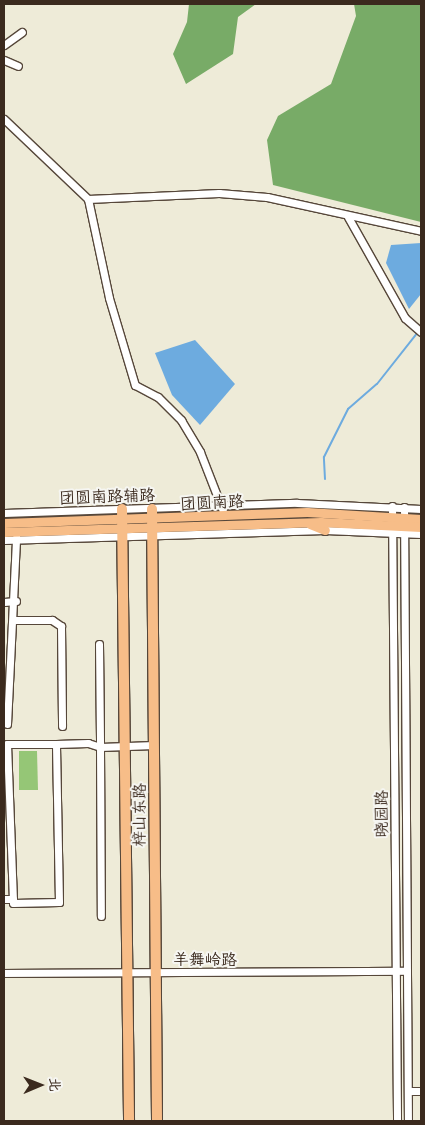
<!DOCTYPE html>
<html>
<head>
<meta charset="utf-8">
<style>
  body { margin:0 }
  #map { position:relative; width:425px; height:1125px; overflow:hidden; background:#eeebd8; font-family:Delius,"LXGW WenKai TC",sans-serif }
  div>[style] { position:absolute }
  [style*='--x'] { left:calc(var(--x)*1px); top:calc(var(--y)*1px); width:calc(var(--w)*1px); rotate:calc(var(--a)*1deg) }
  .green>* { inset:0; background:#95c676 }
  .forest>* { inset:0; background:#78ab67 }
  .water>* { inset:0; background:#6dabdf }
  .stream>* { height:2px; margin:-1px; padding:0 1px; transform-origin:1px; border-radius:1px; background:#6dabdf }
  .roads { filter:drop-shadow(1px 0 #56473a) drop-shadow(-1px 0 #56473a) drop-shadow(0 1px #56473a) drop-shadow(0 -1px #56473a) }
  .minor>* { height:7px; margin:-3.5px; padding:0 3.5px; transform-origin:3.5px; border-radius:3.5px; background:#fff }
  .major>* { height:9px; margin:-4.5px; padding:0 4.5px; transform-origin:4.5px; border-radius:4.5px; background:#f7bd88 }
  .highway>* { height:10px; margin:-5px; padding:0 5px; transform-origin:5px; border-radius:5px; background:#f7bd88 }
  span { translate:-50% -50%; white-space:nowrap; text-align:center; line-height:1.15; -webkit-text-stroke:4px #f6f6f2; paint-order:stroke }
  .street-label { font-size:16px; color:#3b2a1e }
  .frame { position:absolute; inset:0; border:5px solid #3b2a1e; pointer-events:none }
  .north { position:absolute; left:15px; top:1060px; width:50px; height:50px; -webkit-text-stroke:4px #f6f6f2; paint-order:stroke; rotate:89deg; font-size:14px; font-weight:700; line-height:20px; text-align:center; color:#3b2a1e }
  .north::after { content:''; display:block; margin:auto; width:18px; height:22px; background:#3b2a1e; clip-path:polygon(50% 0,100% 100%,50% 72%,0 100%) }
</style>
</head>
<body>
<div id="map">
  <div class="green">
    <div style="clip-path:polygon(19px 751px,37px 751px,38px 790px,19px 790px)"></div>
  </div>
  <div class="forest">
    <div style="clip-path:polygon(189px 4px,256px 4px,238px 17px,233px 54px,186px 84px,173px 54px,187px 22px)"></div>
    <div style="clip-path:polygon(354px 4px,421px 4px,421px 222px,273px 185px,267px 140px,278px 116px,331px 84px,356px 16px)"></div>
  </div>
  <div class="water">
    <div style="clip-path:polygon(421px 243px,421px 294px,409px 309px,386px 263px,391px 245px)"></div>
    <div style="clip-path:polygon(195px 340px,235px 384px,200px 425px,172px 395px,155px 353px)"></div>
  </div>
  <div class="stream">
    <div style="--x:325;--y:479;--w:22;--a:-93"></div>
    <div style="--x:324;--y:457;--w:54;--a:-63.4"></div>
    <div style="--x:348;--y:409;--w:38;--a:-41"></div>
    <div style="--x:377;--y:384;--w:66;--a:-51.7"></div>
  </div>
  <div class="roads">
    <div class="minor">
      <div style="--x:4;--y:45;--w:22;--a:-36"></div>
      <div style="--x:4;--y:60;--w:15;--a:23"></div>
      <div style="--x:4;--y:119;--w:116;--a:43.6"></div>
      <div style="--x:88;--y:199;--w:131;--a:-2.6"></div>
      <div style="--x:219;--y:193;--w:48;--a:4.8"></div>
      <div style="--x:267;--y:197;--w:158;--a:12.4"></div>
      <div style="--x:88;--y:199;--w:101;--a:78"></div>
      <div style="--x:109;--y:298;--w:91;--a:73.4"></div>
      <div style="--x:135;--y:385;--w:26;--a:28"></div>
      <div style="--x:158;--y:397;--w:33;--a:45"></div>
      <div style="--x:181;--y:420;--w:37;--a:59"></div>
      <div style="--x:200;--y:452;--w:63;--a:68.7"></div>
      <div style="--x:348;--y:217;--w:116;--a:60.6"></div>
      <div style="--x:405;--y:318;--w:21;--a:41"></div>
      <div style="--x:392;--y:506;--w:615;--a:89.53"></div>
      <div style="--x:404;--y:507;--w:614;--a:89.63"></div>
      <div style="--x:4;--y:513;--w:293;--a:-2"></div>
      <div style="--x:297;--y:503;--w:124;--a:2.8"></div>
      <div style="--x:4;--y:540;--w:321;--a:-1.8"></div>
      <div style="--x:325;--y:530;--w:96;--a:2.4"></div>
      <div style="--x:4;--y:602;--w:12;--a:-5"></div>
      <div style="--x:15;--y:620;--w:37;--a:0"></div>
      <div style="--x:52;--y:620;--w:11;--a:34"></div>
      <div style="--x:61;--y:626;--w:100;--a:89.4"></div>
      <div style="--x:99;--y:644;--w:103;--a:89.4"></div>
      <div style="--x:100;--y:747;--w:54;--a:-2.1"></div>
      <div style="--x:7;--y:724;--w:187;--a:-87.2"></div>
      <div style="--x:56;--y:744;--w:49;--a:180"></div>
      <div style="--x:7;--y:744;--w:159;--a:87.8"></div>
      <div style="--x:13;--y:903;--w:46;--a:-1.2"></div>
      <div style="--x:59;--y:902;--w:158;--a:-91.1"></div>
      <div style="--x:56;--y:744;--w:32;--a:-2"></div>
      <div style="--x:88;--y:743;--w:13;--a:18"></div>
      <div style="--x:100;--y:747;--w:169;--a:89.7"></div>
      <div style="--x:4;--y:899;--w:9;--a:0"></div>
      <div style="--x:4;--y:973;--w:403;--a:-0.3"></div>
      <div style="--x:408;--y:1091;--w:13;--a:0"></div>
    </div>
    <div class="major">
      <div style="--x:4;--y:523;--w:303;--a:-2.1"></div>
      <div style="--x:307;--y:512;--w:114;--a:3.5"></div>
      <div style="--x:310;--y:524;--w:16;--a:22"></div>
      <div style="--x:4;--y:532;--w:317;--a:-1.8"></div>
      <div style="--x:321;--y:522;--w:100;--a:2.9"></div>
    </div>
    <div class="highway">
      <div style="--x:122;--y:509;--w:612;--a:89.34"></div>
      <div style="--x:152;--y:509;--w:612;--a:89.53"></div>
    </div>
  </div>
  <div class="street-label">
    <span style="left:107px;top:496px;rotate:-2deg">团圆南路辅路</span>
    <span style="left:212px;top:502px;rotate:-3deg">团圆南路</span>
    <span style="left:381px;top:814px;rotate:-90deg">晓园路</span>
    <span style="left:139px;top:815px;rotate:-90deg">梓山东路</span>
    <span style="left:205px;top:959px">羊舞岭路</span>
  </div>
  <div class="frame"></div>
  <div class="north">北</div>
</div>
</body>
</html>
